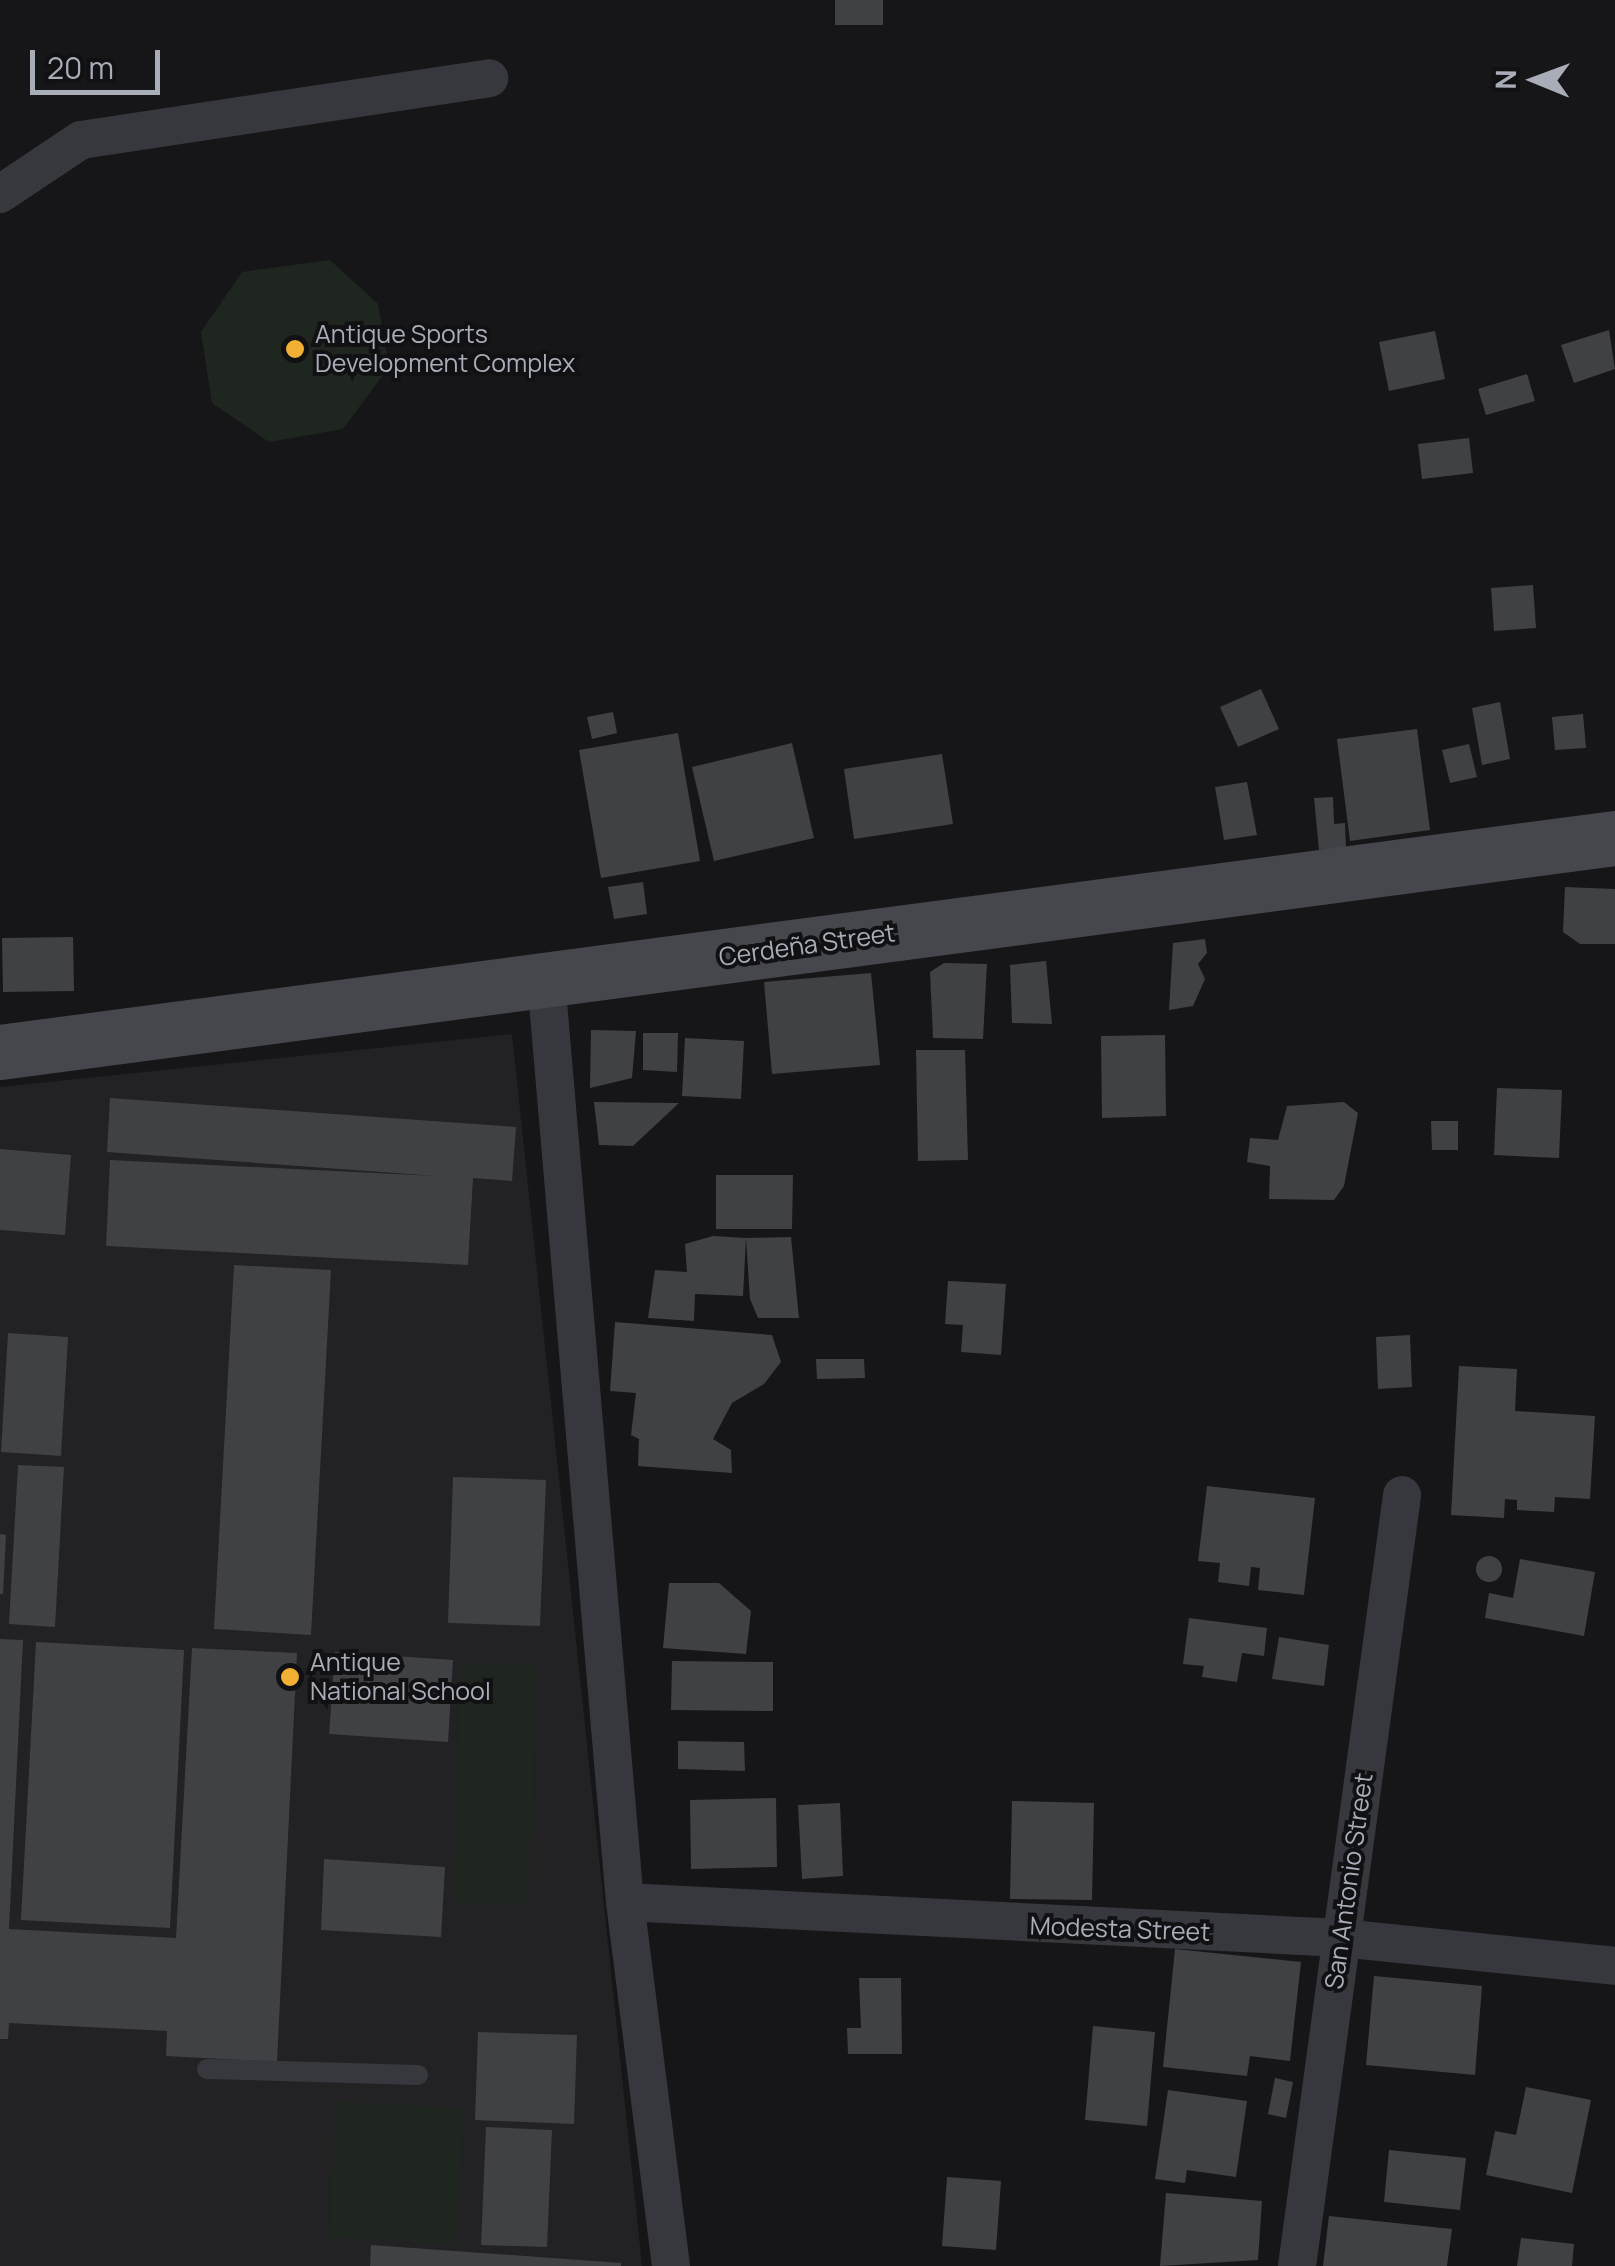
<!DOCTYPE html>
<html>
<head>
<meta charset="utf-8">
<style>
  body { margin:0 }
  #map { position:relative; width:1615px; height:2266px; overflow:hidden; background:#161618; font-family:Manrope,sans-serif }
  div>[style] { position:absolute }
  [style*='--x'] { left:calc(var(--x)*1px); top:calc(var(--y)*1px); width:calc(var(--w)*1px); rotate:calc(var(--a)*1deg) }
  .built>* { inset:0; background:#222225 }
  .green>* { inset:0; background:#1e261f }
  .building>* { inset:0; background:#404145 }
  .round { border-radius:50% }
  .lane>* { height:20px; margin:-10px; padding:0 10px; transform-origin:10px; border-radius:10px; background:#37383d }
  .street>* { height:38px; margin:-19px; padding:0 19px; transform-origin:19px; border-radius:19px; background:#37383d }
  .secondary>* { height:55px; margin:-27.5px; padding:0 27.5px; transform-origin:27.5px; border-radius:27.5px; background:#45474d }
  .dots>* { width:28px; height:28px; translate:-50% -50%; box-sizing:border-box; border:5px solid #111113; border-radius:50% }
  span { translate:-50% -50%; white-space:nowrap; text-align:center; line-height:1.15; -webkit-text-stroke:8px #111113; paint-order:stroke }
  .poi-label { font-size:25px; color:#a8adb8 }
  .left { translate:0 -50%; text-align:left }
  .street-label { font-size:25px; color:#a8adb8 }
  .north { position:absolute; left:1485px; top:30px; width:100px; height:100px; -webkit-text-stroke:8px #111113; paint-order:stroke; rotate:271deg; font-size:28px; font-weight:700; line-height:40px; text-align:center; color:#a8adb8 }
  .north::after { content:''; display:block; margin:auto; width:35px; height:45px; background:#a8adb8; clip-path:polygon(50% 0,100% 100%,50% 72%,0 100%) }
  .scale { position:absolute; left:30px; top:50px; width:130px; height:45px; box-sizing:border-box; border:5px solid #a8adb8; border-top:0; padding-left:12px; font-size:30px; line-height:35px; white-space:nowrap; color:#a8adb8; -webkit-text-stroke:8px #111113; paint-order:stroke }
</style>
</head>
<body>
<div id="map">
  <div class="built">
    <div style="clip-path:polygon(512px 1034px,642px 2266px,0 2266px,0 1087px)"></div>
  </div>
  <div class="green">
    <div style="clip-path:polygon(330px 260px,378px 304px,389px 367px,343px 429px,269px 442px,212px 403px,201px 332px,242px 272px)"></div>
    <div style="clip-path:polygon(461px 1663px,537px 1666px,528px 1905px,453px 1902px)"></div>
    <div style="clip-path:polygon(336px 2102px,463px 2108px,456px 2244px,329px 2237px)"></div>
  </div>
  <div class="building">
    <div style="clip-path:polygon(835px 0,883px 0,883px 25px,835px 25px)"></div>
    <div style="clip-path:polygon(1609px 330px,1615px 369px,1574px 383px,1561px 345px)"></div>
    <div style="clip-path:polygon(1435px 331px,1445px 379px,1389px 391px,1379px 342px)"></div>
    <div style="clip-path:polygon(1527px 374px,1535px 401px,1486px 415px,1478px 389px)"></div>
    <div style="clip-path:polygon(1469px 438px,1473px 473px,1422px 479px,1418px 444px)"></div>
    <div style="clip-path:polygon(1533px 585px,1536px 628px,1494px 631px,1491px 588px)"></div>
    <div style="clip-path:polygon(1261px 689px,1279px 729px,1238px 747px,1220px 707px)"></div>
    <div style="clip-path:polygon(1500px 702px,1510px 759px,1482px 765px,1472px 708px)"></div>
    <div style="clip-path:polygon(613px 712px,617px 733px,592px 739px,587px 717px)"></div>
    <div style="clip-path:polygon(1583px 714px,1586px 748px,1555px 750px,1552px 717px)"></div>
    <div style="clip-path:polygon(1417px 729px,1430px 830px,1350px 841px,1337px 739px)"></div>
    <div style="clip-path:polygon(678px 733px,700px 861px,601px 878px,579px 750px)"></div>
    <div style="clip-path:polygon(792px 743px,814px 838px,714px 861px,692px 767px)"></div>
    <div style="clip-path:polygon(1469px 744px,1477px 777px,1450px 783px,1442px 750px)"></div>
    <div style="clip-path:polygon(942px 754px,953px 824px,854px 839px,844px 769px)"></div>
    <div style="clip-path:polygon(1247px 782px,1257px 835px,1224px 840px,1215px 787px)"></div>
    <div style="clip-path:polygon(1333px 797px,1334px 824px,1345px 823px,1346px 848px,1319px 850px,1314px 798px)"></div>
    <div style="clip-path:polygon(643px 882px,647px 914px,614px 919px,608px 887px)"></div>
    <div style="clip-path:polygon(1565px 887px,1615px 889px,1615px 944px,1580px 944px,1563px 932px)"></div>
    <div style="clip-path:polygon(73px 937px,74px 991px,3px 992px,2px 938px)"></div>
    <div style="clip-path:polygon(1205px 939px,1207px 953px,1198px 964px,1205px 979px,1193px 1006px,1169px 1010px,1173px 943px)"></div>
    <div style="clip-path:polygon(1046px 961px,1052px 1024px,1012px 1023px,1010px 965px)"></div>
    <div style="clip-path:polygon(944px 963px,987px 964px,983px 1039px,933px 1038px,930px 972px)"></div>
    <div style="clip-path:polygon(871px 973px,880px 1065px,772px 1074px,764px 982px)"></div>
    <div style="clip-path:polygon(591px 1030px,636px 1031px,632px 1078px,590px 1088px)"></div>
    <div style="clip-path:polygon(643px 1033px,678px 1033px,677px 1072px,643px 1070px)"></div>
    <div style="clip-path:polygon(1165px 1035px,1166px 1116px,1102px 1118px,1101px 1036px)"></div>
    <div style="clip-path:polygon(685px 1038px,744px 1041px,741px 1099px,682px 1096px)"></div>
    <div style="clip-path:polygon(916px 1050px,965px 1050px,968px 1160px,918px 1161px)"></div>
    <div style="clip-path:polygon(1497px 1088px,1562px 1090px,1559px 1158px,1494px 1155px)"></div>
    <div style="clip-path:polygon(110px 1098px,516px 1127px,512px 1181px,473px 1178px,468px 1265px,106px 1246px,110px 1160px,436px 1176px,107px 1152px)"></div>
    <div style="clip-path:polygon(594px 1102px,679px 1103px,633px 1146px,599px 1145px)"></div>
    <div style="clip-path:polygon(1344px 1102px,1358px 1113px,1344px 1186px,1334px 1200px,1269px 1199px,1270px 1166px,1247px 1162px,1250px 1138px,1278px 1140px,1287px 1106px)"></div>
    <div style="clip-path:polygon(1431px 1121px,1458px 1121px,1458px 1150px,1432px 1150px)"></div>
    <div style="clip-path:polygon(0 1149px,71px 1155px,65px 1235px,0 1230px)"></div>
    <div style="clip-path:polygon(716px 1175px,793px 1175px,792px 1229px,716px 1229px)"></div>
    <div style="clip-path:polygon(713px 1236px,746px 1238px,743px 1296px,695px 1294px,694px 1321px,648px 1318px,655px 1270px,687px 1272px,685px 1244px)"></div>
    <div style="clip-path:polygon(791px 1237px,799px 1318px,758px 1318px,750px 1299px,746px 1238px)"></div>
    <div style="clip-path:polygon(234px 1265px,331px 1270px,311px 1635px,214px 1629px)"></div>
    <div style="clip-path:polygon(948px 1281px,1006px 1284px,1001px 1355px,961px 1352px,963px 1325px,945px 1324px)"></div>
    <div style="clip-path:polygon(615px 1322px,772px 1335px,781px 1362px,764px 1384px,732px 1403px,713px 1439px,731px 1450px,732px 1473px,638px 1466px,639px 1439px,631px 1435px,636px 1393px,610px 1391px)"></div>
    <div style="clip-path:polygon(8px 1333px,68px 1337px,61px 1456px,1px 1452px)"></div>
    <div style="clip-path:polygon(1410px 1335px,1412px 1387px,1378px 1389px,1376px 1337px)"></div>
    <div style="clip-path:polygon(816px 1359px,864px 1359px,865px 1378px,817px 1379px)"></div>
    <div style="clip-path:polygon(1459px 1366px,1517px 1369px,1515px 1411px,1595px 1416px,1590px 1499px,1555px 1497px,1554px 1512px,1517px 1510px,1517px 1500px,1505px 1499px,1504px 1518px,1451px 1515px)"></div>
    <div style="clip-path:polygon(18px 1465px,64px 1467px,55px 1627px,9px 1624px)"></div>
    <div style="clip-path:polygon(453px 1477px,546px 1480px,540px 1626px,448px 1623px)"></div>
    <div style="clip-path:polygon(1207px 1486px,1315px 1498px,1304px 1595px,1258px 1590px,1260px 1568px,1251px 1567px,1249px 1586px,1218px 1582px,1220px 1563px,1198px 1561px)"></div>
    <div style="clip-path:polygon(0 1534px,6px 1535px,3px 1594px,0 1594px)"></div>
    <div class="round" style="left:1476px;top:1556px;width:26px;height:26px"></div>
    <div style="clip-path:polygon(1520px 1559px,1595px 1572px,1584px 1636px,1485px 1618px,1489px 1593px,1513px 1598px)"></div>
    <div style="clip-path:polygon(669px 1583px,719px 1583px,751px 1611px,746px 1654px,663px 1648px)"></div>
    <div style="clip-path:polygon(1189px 1618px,1267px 1628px,1264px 1656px,1242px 1653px,1237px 1682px,1202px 1677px,1204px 1666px,1183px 1664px)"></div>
    <div style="clip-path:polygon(1279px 1637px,1329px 1645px,1324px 1686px,1272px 1679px)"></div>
    <div style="clip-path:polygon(0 1639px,23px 1640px,9px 1929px,176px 1938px,192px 1648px,297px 1653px,277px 2062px,166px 2056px,167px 2031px,9px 2023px,8px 2039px,0 2039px)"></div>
    <div style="clip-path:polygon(36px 1642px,184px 1650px,170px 1928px,21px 1920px)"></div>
    <div style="clip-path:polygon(335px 1652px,453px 1660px,448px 1742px,329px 1734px)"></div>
    <div style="clip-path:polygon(672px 1661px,773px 1662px,773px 1711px,671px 1710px)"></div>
    <div style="clip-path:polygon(678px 1741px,744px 1742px,745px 1771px,678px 1769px)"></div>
    <div style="clip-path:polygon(776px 1798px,777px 1867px,691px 1869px,690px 1800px)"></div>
    <div style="clip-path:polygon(1012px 1801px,1094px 1803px,1092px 1900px,1010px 1899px)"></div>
    <div style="clip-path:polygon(840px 1803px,843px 1876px,802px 1879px,798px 1805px)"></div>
    <div style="clip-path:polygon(324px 1859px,445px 1867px,441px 1937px,321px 1930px)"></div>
    <div style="clip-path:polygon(1175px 1949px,1301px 1962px,1290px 2061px,1250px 2056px,1247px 2076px,1163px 2067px)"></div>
    <div style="clip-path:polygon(1374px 1976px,1482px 1986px,1475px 2075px,1366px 2065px)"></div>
    <div style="clip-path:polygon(859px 1978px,901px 1978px,902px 2054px,848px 2054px,847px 2028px,861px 2028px)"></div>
    <div style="clip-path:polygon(1093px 2026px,1155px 2032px,1147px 2126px,1085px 2120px)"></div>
    <div style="clip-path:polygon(478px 2032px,577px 2035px,574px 2124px,475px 2120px)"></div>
    <div style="clip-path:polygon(1275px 2078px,1293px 2082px,1286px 2118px,1268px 2114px)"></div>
    <div style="clip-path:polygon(1526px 2087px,1591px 2100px,1572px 2193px,1486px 2175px,1495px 2131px,1516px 2135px)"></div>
    <div style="clip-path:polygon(1168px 2090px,1247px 2101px,1236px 2177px,1187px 2170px,1185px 2183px,1155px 2179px)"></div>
    <div style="clip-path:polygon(486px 2127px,552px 2130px,547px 2247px,481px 2245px)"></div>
    <div style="clip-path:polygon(1389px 2150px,1466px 2158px,1460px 2210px,1384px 2202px)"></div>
    <div style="clip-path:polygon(947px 2177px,1001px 2181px,996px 2250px,942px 2246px)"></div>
    <div style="clip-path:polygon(1166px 2193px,1262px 2201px,1258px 2260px,1160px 2266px)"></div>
    <div style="clip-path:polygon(1329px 2216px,1452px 2229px,1447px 2266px,1323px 2266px)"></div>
    <div style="clip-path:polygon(1521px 2238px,1574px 2244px,1572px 2266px,1517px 2266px)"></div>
    <div style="clip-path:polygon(371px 2245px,621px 2263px,621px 2266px,370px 2266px)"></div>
  </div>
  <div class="lane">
    <div style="--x:207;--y:2069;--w:211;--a:1.6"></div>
  </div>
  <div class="street">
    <div style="--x:0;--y:194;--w:97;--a:-33.7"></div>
    <div style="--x:81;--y:140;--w:413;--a:-8.6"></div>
    <div style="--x:546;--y:979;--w:926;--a:85.11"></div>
    <div style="--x:625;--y:1902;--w:367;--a:82.8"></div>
    <div style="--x:625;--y:1902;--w:717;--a:2.88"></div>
    <div style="--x:1341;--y:1938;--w:275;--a:5.8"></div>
    <div style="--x:1297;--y:2266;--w:778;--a:-82.24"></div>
  </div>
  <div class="secondary">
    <div style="--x:0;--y:1052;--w:1629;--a:-7.55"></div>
  </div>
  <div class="dots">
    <div style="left:295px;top:349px;background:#f2b134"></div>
    <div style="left:290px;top:1677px;background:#f2b134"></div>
  </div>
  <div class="poi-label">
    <span class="left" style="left:315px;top:349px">Antique Sports<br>Development Complex</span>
    <span class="left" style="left:310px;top:1677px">Antique<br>National School</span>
  </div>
  <div class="street-label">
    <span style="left:807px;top:945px;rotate:-8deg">Cerdeña Street</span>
    <span style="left:1349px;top:1881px;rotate:-82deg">San Antonio Street</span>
    <span style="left:1120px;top:1929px;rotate:2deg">Modesta Street</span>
  </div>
  <div class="north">N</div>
  <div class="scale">20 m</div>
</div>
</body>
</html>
